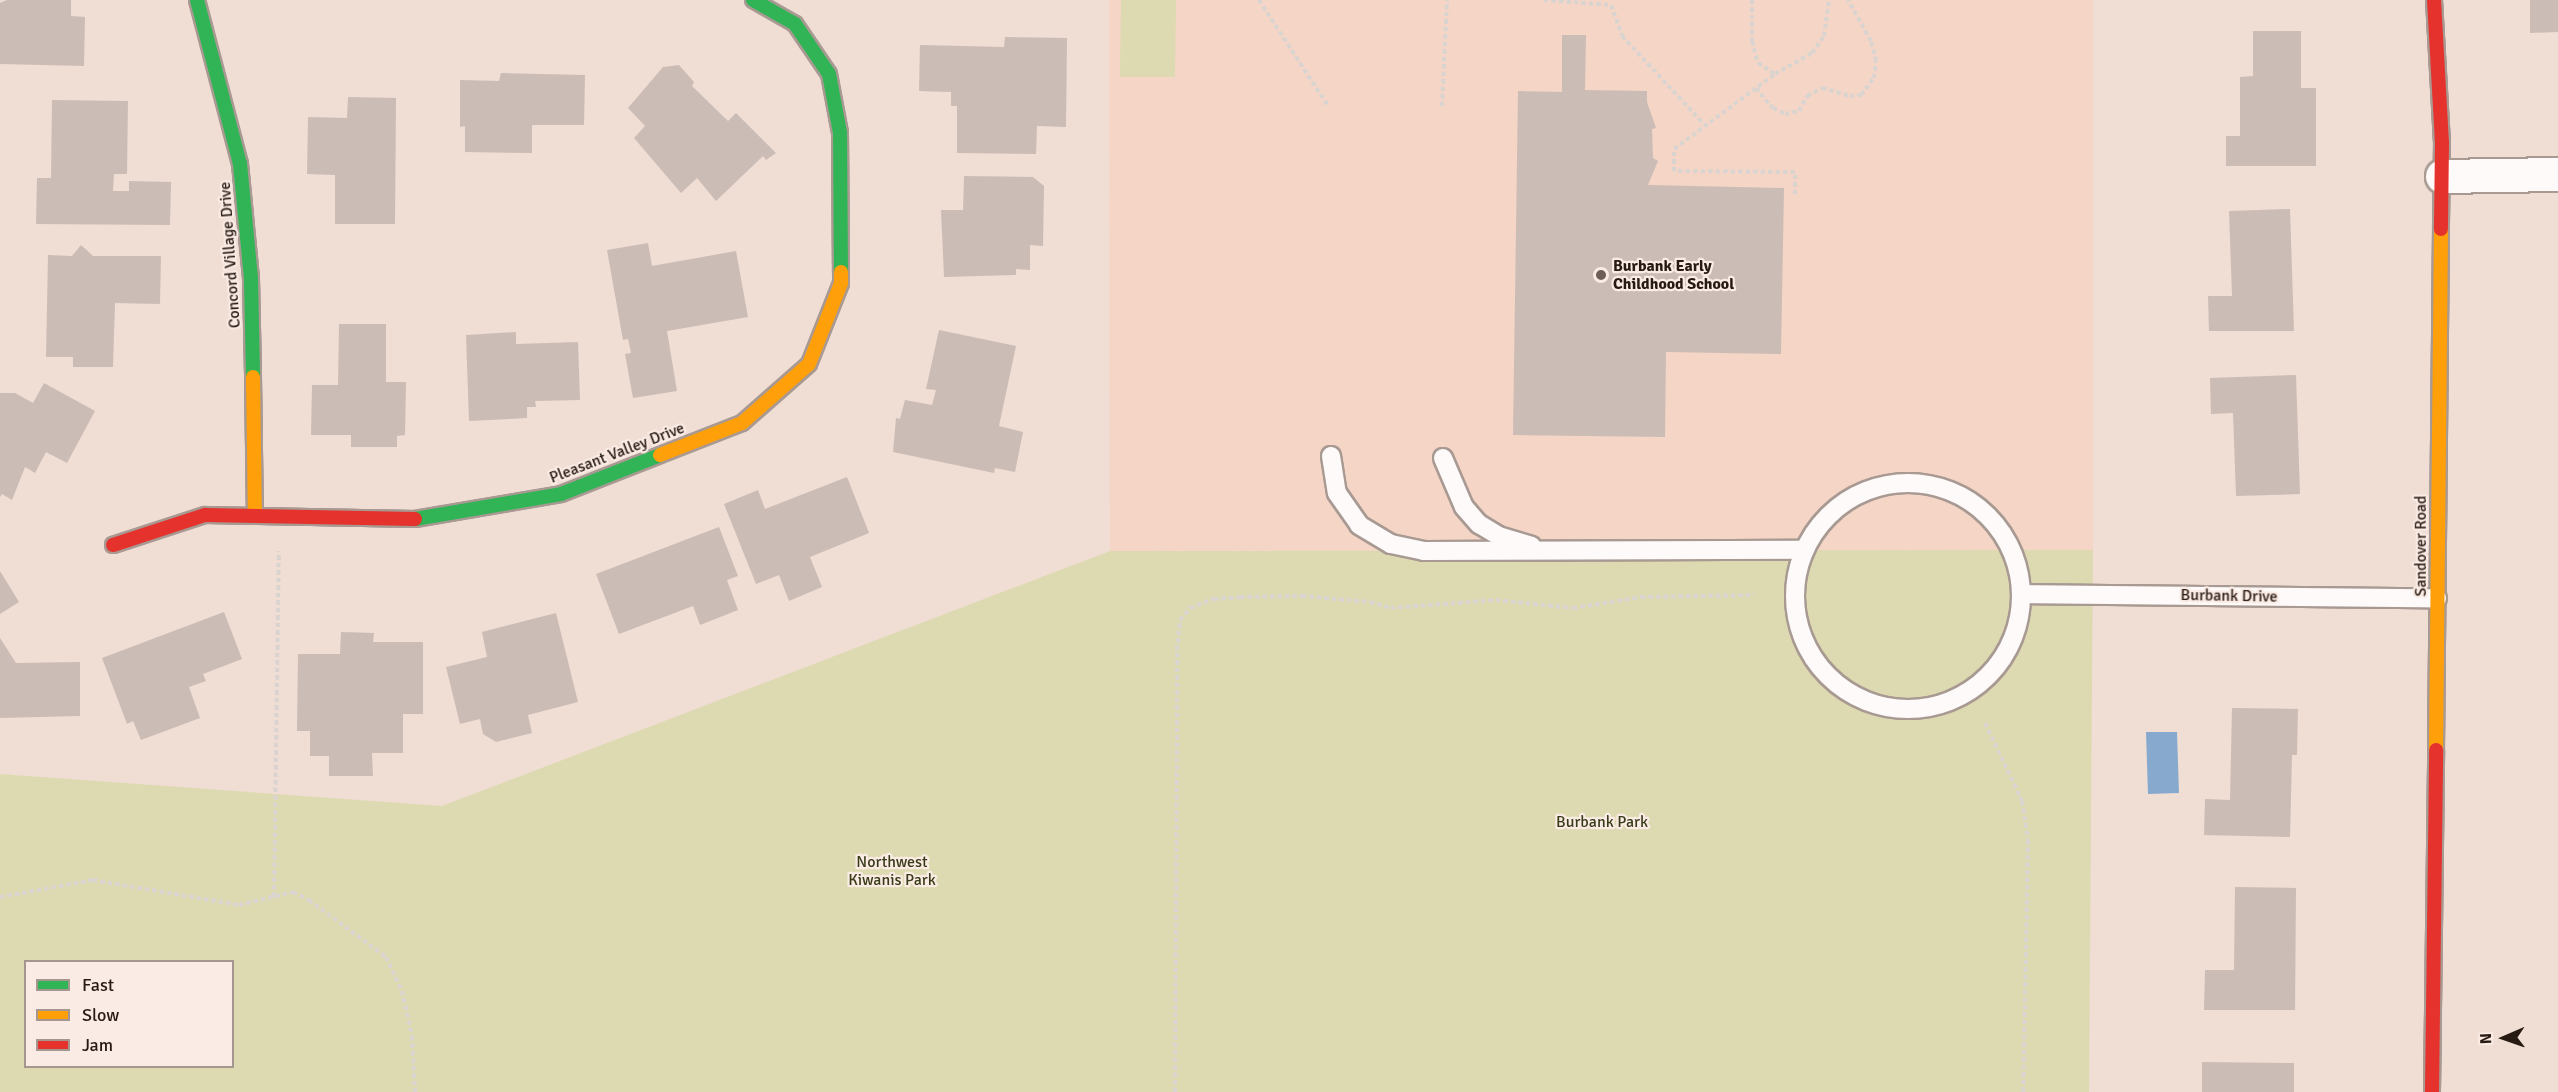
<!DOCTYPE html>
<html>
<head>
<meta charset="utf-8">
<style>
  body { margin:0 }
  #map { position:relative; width:2558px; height:1092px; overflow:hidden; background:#f0ddd4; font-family:Signika,sans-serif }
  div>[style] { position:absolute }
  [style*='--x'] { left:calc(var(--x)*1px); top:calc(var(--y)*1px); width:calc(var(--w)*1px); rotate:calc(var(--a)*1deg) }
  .built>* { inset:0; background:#f5d5c5 }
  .green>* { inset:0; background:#dddab1 }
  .water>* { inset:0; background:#87a9ce }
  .building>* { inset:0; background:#cbbcb5 }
  .path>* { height:4px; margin-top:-2px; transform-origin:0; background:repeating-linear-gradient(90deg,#dad4d1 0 4.5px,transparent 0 7.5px) }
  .roads { filter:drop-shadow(2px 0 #a89a93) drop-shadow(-2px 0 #a89a93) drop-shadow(0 2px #a89a93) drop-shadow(0 -2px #a89a93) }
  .lane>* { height:18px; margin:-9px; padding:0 9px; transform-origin:9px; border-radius:9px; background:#fdfaf9 }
  .lane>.ring { margin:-9px; padding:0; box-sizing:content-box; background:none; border:18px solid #fdfaf9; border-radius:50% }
  .street>* { height:33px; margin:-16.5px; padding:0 16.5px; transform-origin:16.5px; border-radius:16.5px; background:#fdfaf9 }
  .fast>* { height:14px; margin:-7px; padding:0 7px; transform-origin:7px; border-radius:7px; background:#30b455 }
  .slow>* { height:14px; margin:-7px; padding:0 7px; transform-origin:7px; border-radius:7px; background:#ff9f0a }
  .jam>* { height:14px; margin:-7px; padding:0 7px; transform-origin:7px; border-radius:7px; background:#e5322d }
  .dots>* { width:16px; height:16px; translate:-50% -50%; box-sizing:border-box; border:3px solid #faebe4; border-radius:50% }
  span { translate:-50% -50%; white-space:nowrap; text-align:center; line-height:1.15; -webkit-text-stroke:4.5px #faebe4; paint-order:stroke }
  .street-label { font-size:16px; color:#261a13 }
  .poi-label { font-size:16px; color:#261a13; font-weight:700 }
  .left { translate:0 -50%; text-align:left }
  .park-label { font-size:16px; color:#383b18 }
  .legend { position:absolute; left:24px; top:960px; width:210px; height:108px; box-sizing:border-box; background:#faebe4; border:2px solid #a59790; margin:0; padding:8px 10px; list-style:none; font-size:18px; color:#261a13 }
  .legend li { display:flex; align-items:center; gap:12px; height:30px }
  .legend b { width:30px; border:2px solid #a59790 }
  .north { position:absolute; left:2474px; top:1008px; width:60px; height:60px; -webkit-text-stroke:4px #faebe4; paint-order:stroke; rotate:268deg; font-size:16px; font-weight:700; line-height:24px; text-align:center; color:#261a13 }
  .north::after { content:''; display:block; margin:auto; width:21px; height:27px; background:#261a13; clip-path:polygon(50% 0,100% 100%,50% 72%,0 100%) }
</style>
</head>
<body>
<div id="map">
  <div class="built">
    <div style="clip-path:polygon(1109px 0,2093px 0,2093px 550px,1110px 551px)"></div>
  </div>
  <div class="green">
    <div style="clip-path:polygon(1121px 0,1176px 0,1175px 77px,1120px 77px)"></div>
    <div style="clip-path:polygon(evenodd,2093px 550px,2089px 1092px,0 1092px,0 774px,442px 806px,1110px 551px,2093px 550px,26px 962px,232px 962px,232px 1066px,26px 1066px,26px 962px)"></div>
  </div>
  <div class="water">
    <div style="clip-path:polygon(2146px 732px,2177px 732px,2179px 793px,2148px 794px)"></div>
  </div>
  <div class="building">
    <div style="clip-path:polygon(7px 0,71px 0,71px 16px,85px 17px,84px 66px,0 64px,0 3px)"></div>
    <div style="clip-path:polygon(2530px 0,2558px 0,2558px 32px,2530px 33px)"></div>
    <div style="clip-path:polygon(2253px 31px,2301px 31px,2301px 88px,2316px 88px,2316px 166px,2226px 166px,2226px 136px,2240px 136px,2240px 77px,2253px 76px)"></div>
    <div style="clip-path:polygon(1562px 35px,1586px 35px,1585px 90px,1647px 91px,1647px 102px,1656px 128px,1652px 129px,1653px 158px,1658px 161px,1648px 185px,1784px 188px,1781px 354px,1666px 352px,1665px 437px,1513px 435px,1518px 91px,1562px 92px)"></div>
    <div style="clip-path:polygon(1005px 37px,1067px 38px,1066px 127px,1037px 126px,1036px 154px,957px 153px,957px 106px,951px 106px,951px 92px,919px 91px,920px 45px,1004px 47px)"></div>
    <div style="clip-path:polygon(679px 65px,694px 82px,692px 86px,728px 121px,736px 113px,776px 153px,766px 160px,763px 156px,716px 201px,697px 178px,681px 193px,634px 138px,645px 126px,628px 108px,663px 67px)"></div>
    <div style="clip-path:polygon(501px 73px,585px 75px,584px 125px,532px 125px,532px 153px,465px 152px,465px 126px,460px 127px,460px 80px,499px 81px)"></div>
    <div style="clip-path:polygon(348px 97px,396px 98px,395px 224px,335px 224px,335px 175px,307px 174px,308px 117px,347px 118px)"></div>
    <div style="clip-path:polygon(52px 100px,128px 101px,127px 174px,114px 174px,113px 191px,129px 191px,129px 181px,171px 182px,170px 225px,36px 224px,37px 178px,51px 178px)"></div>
    <div style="clip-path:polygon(964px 176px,1033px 177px,1044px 186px,1043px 246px,1030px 245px,1030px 270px,1016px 269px,1016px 275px,944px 277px,941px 210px,963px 210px)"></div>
    <div style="clip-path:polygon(2290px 209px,2294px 331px,2209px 331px,2208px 296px,2232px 296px,2229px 211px)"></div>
    <div style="clip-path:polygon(648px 243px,652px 266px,736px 251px,748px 317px,667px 331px,677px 391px,633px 398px,625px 354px,631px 353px,628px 339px,623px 340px,607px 250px)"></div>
    <div style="clip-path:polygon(81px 245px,93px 256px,161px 256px,160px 304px,115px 303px,113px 367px,73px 367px,73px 357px,46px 357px,48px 255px,72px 256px)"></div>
    <div style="clip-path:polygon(339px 324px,386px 324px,386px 382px,406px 382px,405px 435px,397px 436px,397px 447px,351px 447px,351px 435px,311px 435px,312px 385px,338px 385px)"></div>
    <div style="clip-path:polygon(939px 330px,1016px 346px,999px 426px,1023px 432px,1015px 472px,995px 468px,994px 473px,893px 452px,896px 418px,900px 419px,905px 400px,932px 405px,936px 390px,926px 389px)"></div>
    <div style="clip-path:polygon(516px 332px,516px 344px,578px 342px,580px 400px,535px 401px,536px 407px,527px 407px,527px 418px,469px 421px,466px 335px)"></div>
    <div style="clip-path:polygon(2296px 375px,2300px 494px,2236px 496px,2233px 413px,2211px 414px,2210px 378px)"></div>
    <div style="clip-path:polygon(44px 383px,95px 411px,67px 463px,46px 452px,35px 473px,25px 467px,12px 500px,2px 494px,0 497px,0 393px,15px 393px,33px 403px)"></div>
    <div style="clip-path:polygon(847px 477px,869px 533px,810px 557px,822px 587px,789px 601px,779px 575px,756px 584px,724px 504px,758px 490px,765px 509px)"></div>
    <div style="clip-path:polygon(719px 527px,738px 576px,727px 580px,738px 610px,700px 625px,693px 606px,619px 634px,596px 574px)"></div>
    <div style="clip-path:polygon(0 571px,19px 602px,0 614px)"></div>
    <div style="clip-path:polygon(224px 612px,242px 659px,203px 674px,206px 681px,189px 687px,200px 718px,141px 740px,133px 721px,127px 724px,102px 658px)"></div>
    <div style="clip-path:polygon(556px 613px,578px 702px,528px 715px,532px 733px,496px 742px,483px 734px,480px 719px,460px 724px,446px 667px,487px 657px,482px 632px)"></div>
    <div style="clip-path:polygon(341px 632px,374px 633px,373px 642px,423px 642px,423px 714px,403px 714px,403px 753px,372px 753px,373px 776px,329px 776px,329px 756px,310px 756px,310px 731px,297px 731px,298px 654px,340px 654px)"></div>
    <div style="clip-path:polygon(0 638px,16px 663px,80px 662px,80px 716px,0 718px)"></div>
    <div style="clip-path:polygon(2232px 708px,2298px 709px,2297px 755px,2292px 755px,2290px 837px,2204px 835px,2205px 799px,2230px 800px)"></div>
    <div style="clip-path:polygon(2235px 887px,2296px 888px,2295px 1010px,2204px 1010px,2205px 970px,2234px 970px)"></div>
    <div style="clip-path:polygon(2202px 1062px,2294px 1063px,2294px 1092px,2202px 1092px)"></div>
  </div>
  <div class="path">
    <div style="--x:1259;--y:0;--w:126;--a:56.9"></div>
    <div style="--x:1544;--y:0;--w:67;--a:4.3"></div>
    <div style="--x:1611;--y:5;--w:33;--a:70"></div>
    <div style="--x:1622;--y:36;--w:120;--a:47"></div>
    <div style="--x:1752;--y:0;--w:41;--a:90"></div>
    <div style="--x:1752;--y:41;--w:23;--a:75"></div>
    <div style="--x:1758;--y:63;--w:20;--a:33"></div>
    <div style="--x:1756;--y:88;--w:26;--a:50"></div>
    <div style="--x:1773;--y:108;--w:13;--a:27"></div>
    <div style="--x:1785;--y:114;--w:14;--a:-12"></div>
    <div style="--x:1799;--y:111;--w:17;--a:-62"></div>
    <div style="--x:1807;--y:96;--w:17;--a:-28"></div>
    <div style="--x:1822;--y:88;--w:29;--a:16"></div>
    <div style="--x:1850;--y:96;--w:11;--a:-5"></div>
    <div style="--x:1861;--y:95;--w:21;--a:-53"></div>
    <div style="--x:1874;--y:78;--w:17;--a:-83"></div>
    <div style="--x:1876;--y:61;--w:21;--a:-104"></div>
    <div style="--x:1871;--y:41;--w:47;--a:-119.3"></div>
    <div style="--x:1442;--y:106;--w:106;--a:-87.3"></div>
    <div style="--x:1795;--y:194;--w:22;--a:-90"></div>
    <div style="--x:1795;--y:172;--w:121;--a:-179.5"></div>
    <div style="--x:1674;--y:171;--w:22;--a:-90"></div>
    <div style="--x:1674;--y:149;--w:126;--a:-36.6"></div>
    <div style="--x:1775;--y:74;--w:43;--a:-29.6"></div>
    <div style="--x:1812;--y:53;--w:21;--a:-55"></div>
    <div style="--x:1824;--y:36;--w:36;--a:-82"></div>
    <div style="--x:1985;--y:723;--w:86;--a:64.6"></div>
    <div style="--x:2022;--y:801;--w:39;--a:81"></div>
    <div style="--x:2028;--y:840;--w:252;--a:91.1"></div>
    <div style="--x:0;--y:897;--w:95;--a:-10.4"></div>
    <div style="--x:93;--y:880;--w:148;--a:9.7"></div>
    <div style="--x:239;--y:905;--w:56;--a:-13.5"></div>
    <div style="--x:293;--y:892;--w:18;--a:27"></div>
    <div style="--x:309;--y:900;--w:96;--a:36.5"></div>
    <div style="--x:386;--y:957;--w:38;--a:65"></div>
    <div style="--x:402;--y:991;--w:46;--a:77.5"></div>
    <div style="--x:412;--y:1036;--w:56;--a:86.9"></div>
    <div style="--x:274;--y:897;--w:346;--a:-89.2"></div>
    <div style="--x:1175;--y:1092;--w:442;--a:-89.7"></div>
    <div style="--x:1177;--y:650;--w:30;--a:-84"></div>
    <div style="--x:1180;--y:620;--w:16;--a:-50"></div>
    <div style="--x:1190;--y:608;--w:26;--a:-21"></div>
    <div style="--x:1214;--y:599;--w:26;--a:-4"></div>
    <div style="--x:1240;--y:597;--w:62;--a:-0.9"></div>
    <div style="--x:1302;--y:596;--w:68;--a:5"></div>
    <div style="--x:1370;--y:602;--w:22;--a:16"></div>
    <div style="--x:1391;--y:608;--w:105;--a:-4.4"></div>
    <div style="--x:1496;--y:600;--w:77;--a:5.9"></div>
    <div style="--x:1573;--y:608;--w:69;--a:-9.2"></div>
    <div style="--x:1641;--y:597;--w:113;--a:-1"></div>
  </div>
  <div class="roads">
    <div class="lane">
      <div style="--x:1331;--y:456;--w:37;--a:81"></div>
      <div style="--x:1337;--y:493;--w:39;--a:55"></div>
      <div style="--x:1359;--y:525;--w:37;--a:31"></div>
      <div style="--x:1391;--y:544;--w:34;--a:12"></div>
      <div style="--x:1424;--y:551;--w:380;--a:-0.2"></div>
      <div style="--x:1443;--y:458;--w:53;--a:66.8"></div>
      <div style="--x:1464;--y:507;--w:23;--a:49"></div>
      <div style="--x:1479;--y:524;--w:23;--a:31"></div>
      <div style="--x:1499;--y:536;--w:34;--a:17"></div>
      <div class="ring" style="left:1795px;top:483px;width:208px;height:208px"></div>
      <div style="--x:2021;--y:594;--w:416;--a:0.6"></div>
    </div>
    <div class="street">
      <div style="--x:2442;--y:176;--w:116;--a:-1"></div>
    </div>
    <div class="fast">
      <div style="--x:197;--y:0;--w:170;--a:75.3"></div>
      <div style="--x:240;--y:164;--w:116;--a:84.5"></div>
      <div style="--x:251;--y:279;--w:98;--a:88.8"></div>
      <div style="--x:753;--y:0;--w:48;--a:29.7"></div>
      <div style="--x:795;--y:24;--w:60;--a:55.8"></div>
      <div style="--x:829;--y:74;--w:60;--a:79.4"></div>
      <div style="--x:840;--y:133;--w:139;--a:89.6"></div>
      <div style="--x:415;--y:519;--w:148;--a:-9.7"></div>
      <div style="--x:561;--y:494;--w:106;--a:-21.5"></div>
    </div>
    <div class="slow">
      <div style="--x:253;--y:377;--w:136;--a:89.2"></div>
      <div style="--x:660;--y:455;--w:88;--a:-21.3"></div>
      <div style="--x:742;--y:423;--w:89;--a:-41.4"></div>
      <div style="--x:809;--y:364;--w:87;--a:-68.4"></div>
      <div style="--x:841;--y:283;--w:11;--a:-90"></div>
      <div style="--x:2436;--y:750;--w:521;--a:-89.45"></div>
    </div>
    <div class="jam">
      <div style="--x:2434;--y:0;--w:143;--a:86.8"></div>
      <div style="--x:2442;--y:143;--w:86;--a:90.7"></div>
      <div style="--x:113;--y:545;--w:97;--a:-18.1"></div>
      <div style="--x:205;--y:515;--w:210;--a:1.1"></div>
      <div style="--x:2432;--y:1092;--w:342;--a:-89.3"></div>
    </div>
  </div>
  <div class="dots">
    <div style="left:1601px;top:275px;background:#6d5e57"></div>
  </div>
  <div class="street-label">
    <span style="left:230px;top:255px;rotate:-94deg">Concord Village Drive</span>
    <span style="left:617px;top:453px;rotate:-21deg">Pleasant Valley Drive</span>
    <span style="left:2421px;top:546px;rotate:-90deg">Sandover Road</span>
    <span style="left:2229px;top:596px;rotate:1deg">Burbank Drive</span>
  </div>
  <div class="poi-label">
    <span class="left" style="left:1613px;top:275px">Burbank Early<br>Childhood School</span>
  </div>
  <div class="park-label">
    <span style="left:1602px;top:822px">Burbank Park</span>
    <span style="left:892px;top:871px">Northwest<br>Kiwanis Park</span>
  </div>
  <ul class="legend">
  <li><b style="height:8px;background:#30b455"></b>Fast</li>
  <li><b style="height:8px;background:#ff9f0a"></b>Slow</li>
  <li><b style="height:8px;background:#e5322d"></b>Jam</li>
  </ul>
  <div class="north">N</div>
</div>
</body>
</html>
